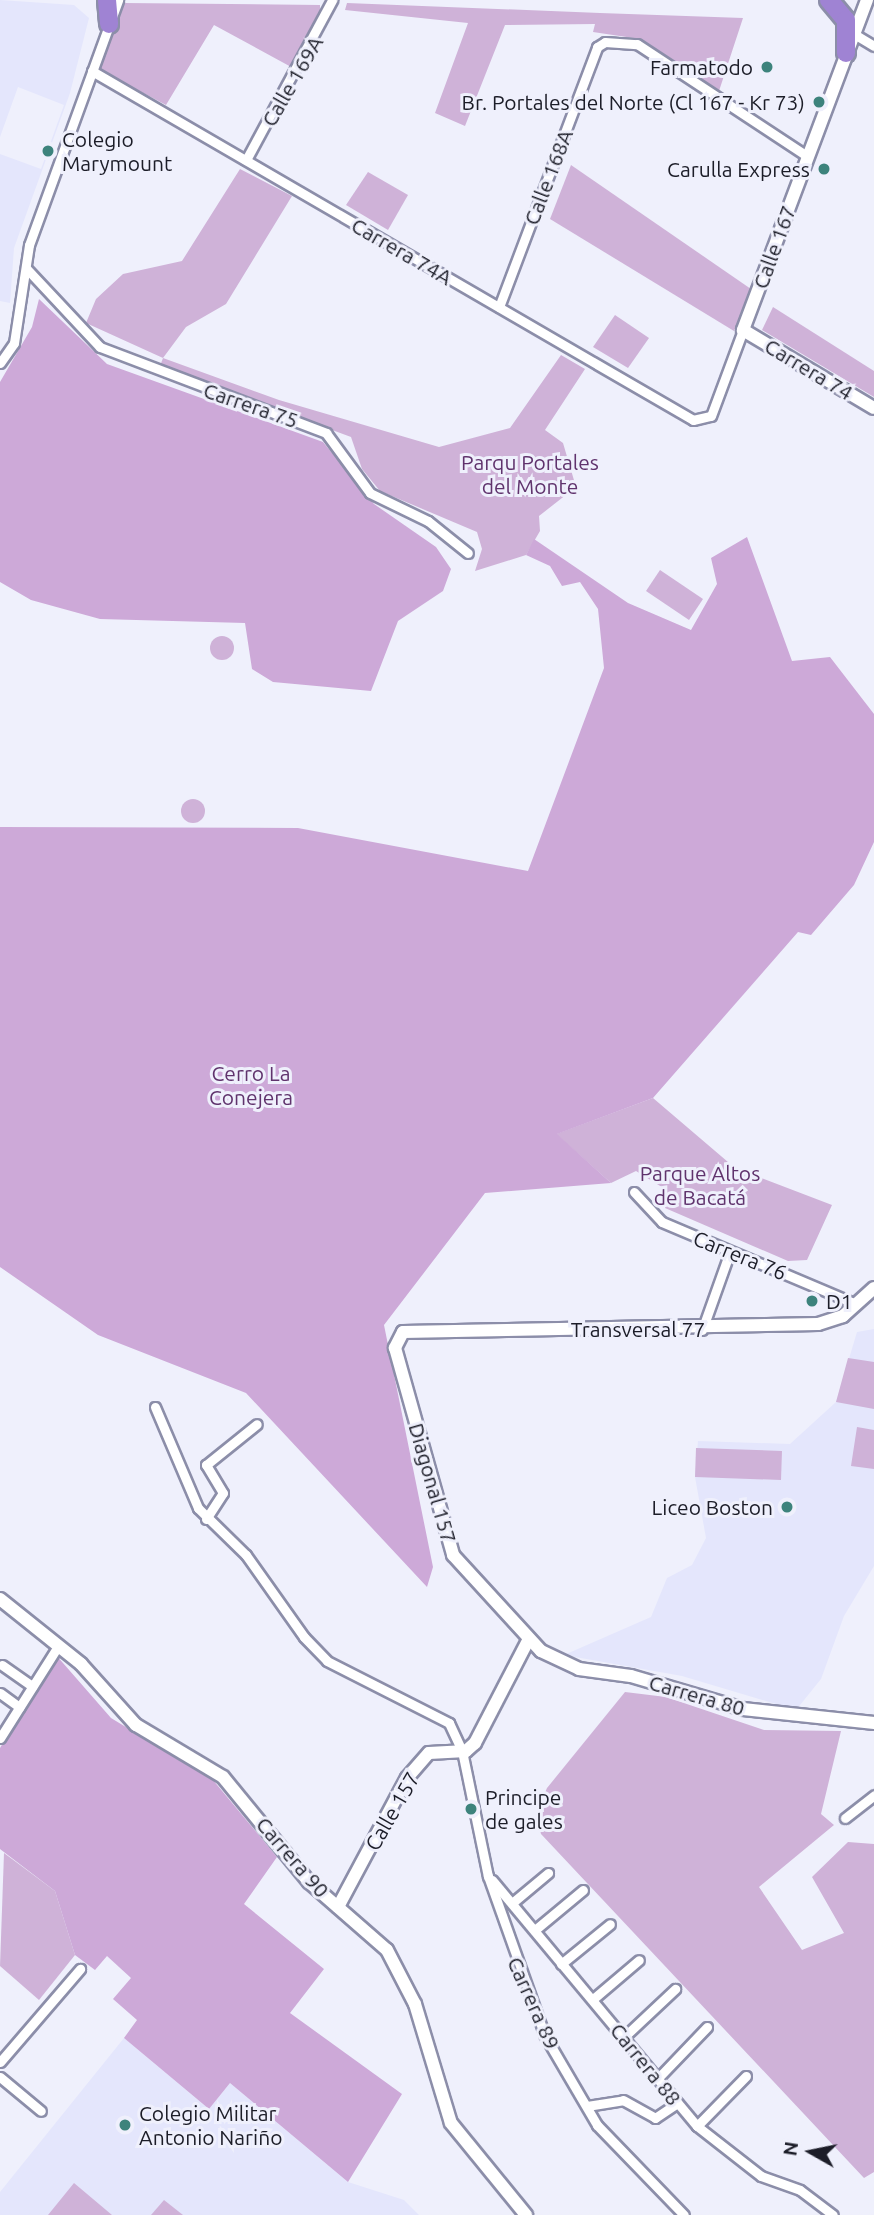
<!DOCTYPE html>
<html>
<head>
<meta charset="utf-8">
<style>
  body { margin:0 }
  #map { position:relative; width:874px; height:2215px; overflow:hidden; background:#eff0fc; font-family:Ubuntu,sans-serif }
  div>[style] { position:absolute }
  [style*='--x'] { left:calc(var(--x)*1px); top:calc(var(--y)*1px); width:calc(var(--w)*1px); rotate:calc(var(--a)*1deg) }
  .built>* { inset:0; background:#e4e6fc }
  .green>* { inset:0; background:#cfb2d8 }
  .round { border-radius:50% }
  .forest>* { inset:0; background:#cda9d8 }
  .roads { filter:drop-shadow(2px 0 #8c8ea9) drop-shadow(-2px 0 #8c8ea9) drop-shadow(0 2px #8c8ea9) drop-shadow(0 -2px #8c8ea9) }
  .street>* { height:9px; margin:-4.5px; padding:0 4.5px; transform-origin:4.5px; border-radius:4.5px; background:#fff }
  .secondary>* { height:12px; margin:-6px; padding:0 6px; transform-origin:6px; border-radius:6px; background:#fff }
  .highway>* { height:18px; margin:-9px; padding:0 9px; transform-origin:9px; border-radius:9px; background:#9f83d3 }
  .dots>* { width:19px; height:19px; translate:-50% -50%; box-sizing:border-box; border:4px solid #eff0fc; border-radius:50% }
  span { translate:-50% -50%; white-space:nowrap; text-align:center; line-height:1.15; -webkit-text-stroke:6px #eff0fc; paint-order:stroke }
  .poi-label { font-size:21px; color:#1c1d28 }
  .right { translate:-100% -50%; text-align:right }
  .left { translate:0 -50%; text-align:left }
  .street-label { font-size:21px; color:#1c1d28 }
  .park-label { font-size:21px; color:#60336d }
  .north { position:absolute; left:776px; top:2117px; width:70px; height:70px; -webkit-text-stroke:5px #eff0fc; paint-order:stroke; rotate:279deg; font-size:19px; font-weight:700; line-height:28px; text-align:center; color:#1c1d28 }
  .north::after { content:''; display:block; margin:auto; width:24px; height:32px; background:#1c1d28; clip-path:polygon(50% 0,100% 100%,50% 72%,0 100%) }
</style>
</head>
<body>
<div id="map">
  <div class="built">
    <div style="clip-path:polygon(0 0,74px 5px,89px 18px,70px 93px,14px 248px,10px 303px,0 301px,0 154px,41px 169px,64px 105px,18px 87px,0 137px)"></div>
    <div style="clip-path:polygon(874px 1329px,874px 1566px,844px 1616px,821px 1679px,796px 1710px,682px 1676px,564px 1655px,651px 1617px,667px 1578px,692px 1565px,706px 1538px,695px 1477px,698px 1441px,790px 1444px,836px 1402px,857px 1332px)"></div>
    <div style="clip-path:polygon(124px 2038px,209px 2109px,230px 2083px,348px 2182px,404px 2200px,419px 2215px,0 2215px,0 2192px)"></div>
  </div>
  <div class="green">
    <div style="clip-path:polygon(124px 3px,320px 5px,320px 19px,293px 68px,214px 25px,166px 105px,98px 69px)"></div>
    <div style="clip-path:polygon(347px 3px,600px 13px,743px 18px,719px 91px,640px 39px,593px 32px,595px 24px,505px 25px,465px 126px,435px 113px,468px 23px,345px 10px)"></div>
    <div style="clip-path:polygon(571px 165px,751px 289px,734px 331px,550px 219px)"></div>
    <div style="clip-path:polygon(240px 169px,292px 196px,226px 304px,186px 327px,163px 358px,279px 400px,439px 447px,510px 428px,561px 355px,585px 369px,545px 430px,563px 443px,576px 487px,539px 516px,540px 531px,526px 555px,475px 571px,482px 549px,477px 532px,380px 491px,362px 469px,351px 437px,160px 366px,163px 358px,86px 323px,96px 299px,123px 274px,182px 261px)"></div>
    <div style="clip-path:polygon(368px 172px,408px 195px,388px 230px,346px 205px)"></div>
    <div style="clip-path:polygon(773px 307px,874px 371px,874px 397px,762px 330px)"></div>
    <div style="clip-path:polygon(615px 315px,649px 338px,628px 368px,593px 347px)"></div>
    <div style="clip-path:polygon(660px 570px,703px 599px,689px 620px,646px 591px)"></div>
    <div class="round" style="left:210px;top:636px;width:24px;height:24px"></div>
    <div class="round" style="left:181px;top:799px;width:24px;height:24px"></div>
    <div style="clip-path:polygon(653px 1098px,735px 1168px,832px 1205px,807px 1260px,788px 1261px,665px 1208px,665px 1189px,636px 1171px,611px 1183px,556px 1134px)"></div>
    <div style="clip-path:polygon(848px 1358px,874px 1362px,874px 1409px,836px 1402px)"></div>
    <div style="clip-path:polygon(857px 1427px,874px 1430px,874px 1469px,851px 1466px)"></div>
    <div style="clip-path:polygon(696px 1448px,782px 1451px,781px 1480px,695px 1477px)"></div>
    <div style="clip-path:polygon(625px 1692px,666px 1697px,764px 1730px,841px 1731px,821px 1814px,834px 1825px,759px 1887px,802px 1950px,844px 1933px,812px 1877px,848px 1842px,874px 1844px,874px 2172px,864px 2178px,541px 1834px,536px 1813px,547px 1788px)"></div>
    <div style="clip-path:polygon(4px 1853px,55px 1891px,75px 1955px,39px 2000px,0 1966px)"></div>
    <div style="clip-path:polygon(74px 2183px,112px 2215px,48px 2215px)"></div>
    <div style="clip-path:polygon(164px 2200px,183px 2215px,151px 2215px)"></div>
  </div>
  <div class="forest">
    <div style="clip-path:polygon(39px 299px,107px 364px,323px 442px,374px 504px,436px 547px,451px 569px,443px 591px,398px 621px,371px 691px,273px 682px,252px 669px,245px 623px,100px 619px,31px 600px,0 582px,0 382px,32px 327px)"></div>
    <div style="clip-path:polygon(747px 537px,792px 661px,830px 657px,874px 714px,874px 842px,854px 885px,811px 935px,798px 932px,653px 1098px,557px 1134px,611px 1183px,485px 1193px,384px 1325px,433px 1567px,427px 1587px,246px 1393px,98px 1335px,0 1267px,0 827px,298px 828px,528px 871px,604px 668px,598px 609px,580px 582px,562px 586px,550px 566px,526px 555px,534px 539px,628px 603px,691px 630px,717px 584px,711px 558px)"></div>
    <div style="clip-path:polygon(56px 1655px,111px 1718px,213px 1780px,277px 1857px,244px 1904px,324px 1969px,290px 2013px,402px 2094px,348px 2182px,230px 2083px,209px 2109px,124px 2038px,137px 2020px,113px 1999px,131px 1978px,107px 1956px,95px 1970px,75px 1955px,55px 1891px,0 1849px,0 1748px)"></div>
  </div>
  <div class="roads">
    <div class="street">
      <div style="--x:854;--y:34;--w:23;--a:31"></div>
      <div style="--x:92;--y:71;--w:695;--a:30.14"></div>
      <div style="--x:693;--y:420;--w:18;--a:-13"></div>
      <div style="--x:711;--y:416;--w:92;--a:-69.6"></div>
      <div style="--x:246;--y:160;--w:182;--a:-61.7"></div>
      <div style="--x:26;--y:268;--w:108;--a:46.9"></div>
      <div style="--x:100;--y:347;--w:242;--a:20.8"></div>
      <div style="--x:326;--y:433;--w:74;--a:53.7"></div>
      <div style="--x:370;--y:493;--w:64;--a:25.8"></div>
      <div style="--x:428;--y:521;--w:51;--a:38.7"></div>
      <div style="--x:499;--y:307;--w:278;--a:-69.3"></div>
      <div style="--x:597;--y:47;--w:9;--a:-32"></div>
      <div style="--x:605;--y:42;--w:32;--a:4"></div>
      <div style="--x:637;--y:44;--w:204;--a:33.4"></div>
      <div style="--x:0;--y:363;--w:24;--a:-55"></div>
      <div style="--x:14;--y:343;--w:99;--a:-81.3"></div>
      <div style="--x:29;--y:245;--w:261;--a:-70"></div>
      <div style="--x:634;--y:1192;--w:41;--a:47"></div>
      <div style="--x:662;--y:1222;--w:211;--a:22.9"></div>
      <div style="--x:702;--y:1330;--w:81;--a:-70.4"></div>
      <div style="--x:155;--y:1407;--w:110;--a:66.9"></div>
      <div style="--x:198;--y:1508;--w:67;--a:44.4"></div>
      <div style="--x:246;--y:1555;--w:100;--a:54.7"></div>
      <div style="--x:304;--y:1637;--w:33;--a:46"></div>
      <div style="--x:327;--y:1661;--w:137;--a:26.9"></div>
      <div style="--x:449;--y:1723;--w:31;--a:65"></div>
      <div style="--x:462;--y:1751;--w:128;--a:78.3"></div>
      <div style="--x:488;--y:1876;--w:170;--a:70.4"></div>
      <div style="--x:545;--y:2036;--w:103;--a:59.7"></div>
      <div style="--x:597;--y:2125;--w:125;--a:46"></div>
      <div style="--x:206;--y:1519;--w:31;--a:-57"></div>
      <div style="--x:223;--y:1493;--w:33;--a:-121"></div>
      <div style="--x:206;--y:1465;--w:65;--a:-38.8"></div>
      <div style="--x:2;--y:1665;--w:37;--a:35"></div>
      <div style="--x:0;--y:1693;--w:24;--a:36"></div>
      <div style="--x:0;--y:1738;--w:103;--a:-57.7"></div>
      <div style="--x:845;--y:1818;--w:37;--a:-38"></div>
      <div style="--x:492;--y:1880;--w:320;--a:50.2"></div>
      <div style="--x:697;--y:2126;--w:81;--a:38"></div>
      <div style="--x:761;--y:2176;--w:41;--a:19.7"></div>
      <div style="--x:800;--y:2190;--w:41;--a:37.1"></div>
      <div style="--x:512;--y:1903;--w:47;--a:-39.8"></div>
      <div style="--x:536;--y:1929;--w:61;--a:-39.7"></div>
      <div style="--x:561;--y:1964;--w:63;--a:-39.2"></div>
      <div style="--x:593;--y:1999;--w:60;--a:-40.3"></div>
      <div style="--x:625;--y:2036;--w:69;--a:-43.2"></div>
      <div style="--x:0;--y:2062;--w:123;--a:-49.3"></div>
      <div style="--x:660;--y:2076;--w:68;--a:-46.2"></div>
      <div style="--x:0;--y:2077;--w:53;--a:39.7"></div>
      <div style="--x:587;--y:2106;--w:36;--a:-9"></div>
      <div style="--x:623;--y:2100;--w:37;--a:29"></div>
      <div style="--x:655;--y:2118;--w:27;--a:-34"></div>
      <div style="--x:697;--y:2126;--w:70;--a:-45.6"></div>
    </div>
    <div class="secondary">
      <div style="--x:867;--y:0;--w:353;--a:110.6"></div>
      <div style="--x:743;--y:330;--w:152;--a:30.8"></div>
      <div style="--x:874;--y:1288;--w:42;--a:137.9"></div>
      <div style="--x:843;--y:1316;--w:26;--a:162"></div>
      <div style="--x:818;--y:1324;--w:415;--a:178.9"></div>
      <div style="--x:403;--y:1332;--w:18;--a:117"></div>
      <div style="--x:395;--y:1348;--w:215;--a:74.3"></div>
      <div style="--x:453;--y:1555;--w:130;--a:47.5"></div>
      <div style="--x:541;--y:1651;--w:42;--a:25.3"></div>
      <div style="--x:579;--y:1669;--w:52;--a:7.7"></div>
      <div style="--x:631;--y:1676;--w:117;--a:16.4"></div>
      <div style="--x:743;--y:1709;--w:132;--a:6.1"></div>
      <div style="--x:0;--y:1599;--w:104;--a:38.7"></div>
      <div style="--x:81;--y:1664;--w:82;--a:48"></div>
      <div style="--x:136;--y:1725;--w:101;--a:30.9"></div>
      <div style="--x:223;--y:1777;--w:136;--a:50.7"></div>
      <div style="--x:309;--y:1882;--w:103;--a:41.1"></div>
      <div style="--x:387;--y:1950;--w:61;--a:62.6"></div>
      <div style="--x:415;--y:2004;--w:124;--a:73.2"></div>
      <div style="--x:451;--y:2123;--w:119;--a:50.8"></div>
      <div style="--x:338;--y:1907;--w:146;--a:-61.9"></div>
      <div style="--x:407;--y:1778;--w:33;--a:-49"></div>
      <div style="--x:429;--y:1753;--w:37;--a:-3"></div>
      <div style="--x:466;--y:1751;--w:12;--a:-42"></div>
      <div style="--x:475;--y:1743;--w:117;--a:-62.6"></div>
    </div>
    <div class="highway">
      <div style="--x:107;--y:0;--w:24;--a:85"></div>
      <div style="--x:829;--y:0;--w:26;--a:50"></div>
      <div style="--x:846;--y:20;--w:33;--a:90"></div>
    </div>
  </div>
  <div class="dots">
    <div style="left:767px;top:67px;background:#3d837c"></div>
    <div style="left:819px;top:102px;background:#3d837c"></div>
    <div style="left:48px;top:151px;background:#3d837c"></div>
    <div style="left:824px;top:169px;background:#3d837c"></div>
    <div style="left:812px;top:1301px;background:#3d837c"></div>
    <div style="left:787px;top:1507px;background:#3d837c"></div>
    <div style="left:471px;top:1809px;background:#3d837c"></div>
    <div style="left:125px;top:2125px;background:#3d837c"></div>
  </div>
  <div class="poi-label">
    <span class="right" style="left:753px;top:67px">Farmatodo</span>
    <span class="right" style="left:805px;top:102px">Br. Portales del Norte (Cl 167 - Kr 73)</span>
    <span class="left" style="left:62px;top:151px">Colegio<br>Marymount</span>
    <span class="right" style="left:810px;top:169px">Carulla Express</span>
    <span class="left" style="left:826px;top:1301px">D1</span>
    <span class="right" style="left:773px;top:1507px">Liceo Boston</span>
    <span class="left" style="left:485px;top:1809px">Principe<br>de gales</span>
    <span class="left" style="left:139px;top:2125px">Colegio Militar<br>Antonio Nariño</span>
  </div>
  <div class="street-label">
    <span style="left:292px;top:81px;rotate:-60deg">Calle 169A</span>
    <span style="left:548px;top:177px;rotate:-69deg">Calle 168A</span>
    <span style="left:774px;top:247px;rotate:-70deg">Calle 167</span>
    <span style="left:402px;top:251px;rotate:30deg">Carrera 74A</span>
    <span style="left:809px;top:369px;rotate:31deg">Carrera 74</span>
    <span style="left:251px;top:405px;rotate:19deg">Carrera 75</span>
    <span style="left:740px;top:1255px;rotate:22deg">Carrera 76</span>
    <span style="left:638px;top:1329px">Transversal 77</span>
    <span style="left:433px;top:1483px;rotate:74deg">Diagonal 157</span>
    <span style="left:697px;top:1695px;rotate:16deg">Carrera 80</span>
    <span style="left:392px;top:1811px;rotate:-60deg">Calle 157</span>
    <span style="left:293px;top:1857px;rotate:49deg">Carrera 90</span>
    <span style="left:534px;top:2003px;rotate:66deg">Carrera 89</span>
    <span style="left:646px;top:2064px;rotate:51deg">Carrera 88</span>
  </div>
  <div class="park-label">
    <span style="left:530px;top:474px">Parqu Portales<br>del Monte</span>
    <span style="left:251px;top:1085px">Cerro La<br>Conejera</span>
    <span style="left:700px;top:1185px">Parque Altos<br>de Bacatá</span>
  </div>
  <div class="north">N</div>
</div>
</body>
</html>
